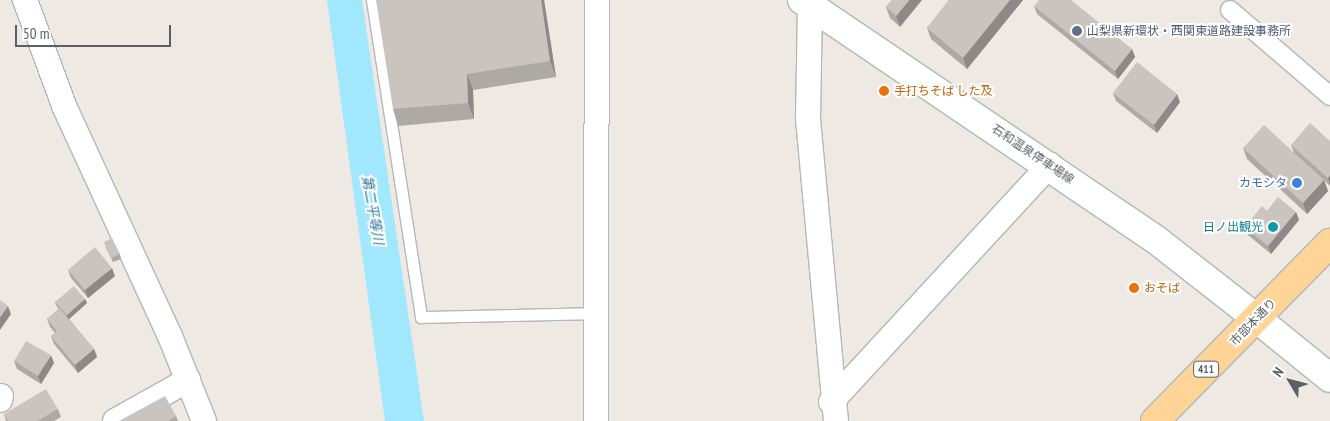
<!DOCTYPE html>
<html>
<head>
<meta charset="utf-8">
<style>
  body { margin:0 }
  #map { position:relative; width:1330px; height:421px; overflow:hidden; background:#eee9e2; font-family:"PT Sans Narrow","Noto Sans JP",sans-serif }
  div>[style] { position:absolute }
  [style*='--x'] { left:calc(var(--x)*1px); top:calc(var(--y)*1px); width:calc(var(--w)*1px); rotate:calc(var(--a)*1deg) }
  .water>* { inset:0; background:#a1e8ff }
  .roads { filter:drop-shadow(1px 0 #b3b7ba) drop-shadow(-1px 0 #b3b7ba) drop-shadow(0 1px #b3b7ba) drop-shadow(0 -1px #b3b7ba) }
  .service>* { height:11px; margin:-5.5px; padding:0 5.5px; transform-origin:5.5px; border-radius:5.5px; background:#fff }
  .pedestrian>* { height:18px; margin:-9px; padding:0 9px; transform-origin:9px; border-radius:9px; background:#fff }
  .minor>* { height:24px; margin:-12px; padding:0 12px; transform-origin:12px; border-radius:12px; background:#fff }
  .tertiary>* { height:28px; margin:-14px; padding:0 14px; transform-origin:14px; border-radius:14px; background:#fff }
  .secondary>* { height:28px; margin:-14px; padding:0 14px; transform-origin:14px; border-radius:14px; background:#fff }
  .trunk>* { height:28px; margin:-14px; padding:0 14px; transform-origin:14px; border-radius:14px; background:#ffd597 }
  .wall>* { inset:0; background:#ada9a4 }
  .shaded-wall>* { inset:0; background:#8d8986 }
  .building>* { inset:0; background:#c9c4bf }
  .dots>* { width:14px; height:14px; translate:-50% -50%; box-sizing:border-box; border:2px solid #fff; border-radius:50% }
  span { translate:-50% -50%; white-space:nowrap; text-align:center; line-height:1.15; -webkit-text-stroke:4px #fff; paint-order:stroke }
  .shield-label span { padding:1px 4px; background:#fff; border:1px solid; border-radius:4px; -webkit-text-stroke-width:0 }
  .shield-label { font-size:11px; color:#5a6064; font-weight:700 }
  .service-label { font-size:12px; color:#4e5e75 }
  .left { translate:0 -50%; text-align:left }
  .food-label { font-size:12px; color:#c56008 }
  .street-label { font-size:12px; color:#5a6064 }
  .shop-label { font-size:12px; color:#366cbe }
  .right { translate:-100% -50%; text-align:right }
  .culture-label { font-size:12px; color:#0d838f }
  .water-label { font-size:14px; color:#31799c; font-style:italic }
  .north { position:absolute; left:1265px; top:356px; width:50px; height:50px; -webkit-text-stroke:4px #fff; paint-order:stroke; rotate:307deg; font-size:14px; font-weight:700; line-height:20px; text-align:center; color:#5a6064 }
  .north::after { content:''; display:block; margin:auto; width:18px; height:22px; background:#5a6064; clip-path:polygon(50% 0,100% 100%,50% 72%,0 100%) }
  .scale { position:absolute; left:15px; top:25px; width:156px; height:22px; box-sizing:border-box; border:2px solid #5a6064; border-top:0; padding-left:6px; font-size:15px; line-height:18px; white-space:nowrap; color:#5a6064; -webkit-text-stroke:4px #fff; paint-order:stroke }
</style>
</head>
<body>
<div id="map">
  <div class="water">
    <div style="clip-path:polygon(327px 0,362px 0,424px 421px,385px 421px)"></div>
  </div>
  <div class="roads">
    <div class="service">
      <div style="--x:372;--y:0;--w:321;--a:81.2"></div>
      <div style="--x:421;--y:317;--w:175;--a:-1.3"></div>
    </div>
    <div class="pedestrian">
      <div style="--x:1230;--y:10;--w:132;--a:40.7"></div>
    </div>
    <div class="minor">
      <div style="--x:25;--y:0;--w:115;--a:69.7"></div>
      <div style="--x:65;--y:108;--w:251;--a:65.3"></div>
      <div style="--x:170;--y:336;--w:92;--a:68.2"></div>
      <div style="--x:810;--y:5;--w:114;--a:91"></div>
      <div style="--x:808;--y:119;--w:303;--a:84.7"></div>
      <div style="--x:0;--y:400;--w:4;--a:-76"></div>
      <div style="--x:831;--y:402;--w:323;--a:-47.3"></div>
      <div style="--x:115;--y:421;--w:84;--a:-29.3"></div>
      <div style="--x:596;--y:421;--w:421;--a:-89.9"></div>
    </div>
    <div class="tertiary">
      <div style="--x:1256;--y:318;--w:95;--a:39"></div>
    </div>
    <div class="secondary">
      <div style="--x:802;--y:0;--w:426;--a:34.1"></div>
      <div style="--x:1155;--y:239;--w:128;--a:38"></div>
    </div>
    <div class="trunk">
      <div style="--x:1155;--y:421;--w:250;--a:-45.5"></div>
    </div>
  </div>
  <div class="wall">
    <div style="clip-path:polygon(544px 0,556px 77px,473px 90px,474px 119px,398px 126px,393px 109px)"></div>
    <div style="clip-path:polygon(892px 0,900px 27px,890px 18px,886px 7px)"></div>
    <div style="clip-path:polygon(949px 0,1023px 0,967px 69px,931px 39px,927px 28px)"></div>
    <div style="clip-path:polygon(1034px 6px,1132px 49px,1135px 57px,1118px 79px,1037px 14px)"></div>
    <div style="clip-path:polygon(1113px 93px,1180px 102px,1157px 133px,1116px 101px)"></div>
    <div style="clip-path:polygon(1330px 141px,1330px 186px,1324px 180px,1328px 191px,1307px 214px,1247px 159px,1243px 148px,1294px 152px,1291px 145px)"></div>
    <div style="clip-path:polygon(1267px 211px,1296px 212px,1299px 220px,1271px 254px,1248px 235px,1245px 227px)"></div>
    <div style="clip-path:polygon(105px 246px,120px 254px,121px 259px,113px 262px)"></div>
    <div style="clip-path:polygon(68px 270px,115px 276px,88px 298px,71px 278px)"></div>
    <div style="clip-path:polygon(85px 299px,87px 303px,69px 319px,94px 349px,97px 357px,78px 373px,54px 344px,51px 336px,55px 333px,50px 327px,47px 319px,59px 309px,57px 307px,55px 302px)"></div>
    <div style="clip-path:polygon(14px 361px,54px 363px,41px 384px,17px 369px)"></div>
    <div style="clip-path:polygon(58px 409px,61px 417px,54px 421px,6px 421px,4px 414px)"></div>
    <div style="clip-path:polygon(176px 416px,178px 421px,119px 421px)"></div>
  </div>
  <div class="shaded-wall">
    <div style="clip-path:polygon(541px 0,544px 0,556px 77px,550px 61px)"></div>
    <div style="clip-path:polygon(909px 0,922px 0,900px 27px,896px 16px)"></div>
    <div style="clip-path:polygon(1010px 0,1023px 0,967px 69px,963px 58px)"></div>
    <div style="clip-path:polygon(1132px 49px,1135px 57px,1118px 79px,1115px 71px)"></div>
    <div style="clip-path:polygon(467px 74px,473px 90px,474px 119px,468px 103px)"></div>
    <div style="clip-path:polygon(1177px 94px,1180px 102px,1157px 133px,1154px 125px)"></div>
    <div style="clip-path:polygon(1330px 175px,1330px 185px,1328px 178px)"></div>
    <div style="clip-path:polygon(1324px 180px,1328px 191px,1307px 214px,1303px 203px)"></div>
    <div style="clip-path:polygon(1296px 212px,1299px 220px,1271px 254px,1268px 246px)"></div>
    <div style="clip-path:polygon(112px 268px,115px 276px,88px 298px,85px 290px)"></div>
    <div style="clip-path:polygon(85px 299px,87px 303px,68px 320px,67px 315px)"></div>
    <div style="clip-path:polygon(8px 306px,11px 314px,0 330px,0 317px)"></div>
    <div style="clip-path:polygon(94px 349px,97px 357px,78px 373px,75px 365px)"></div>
    <div style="clip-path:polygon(51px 355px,54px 363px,41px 384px,38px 376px)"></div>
  </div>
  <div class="building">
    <div style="clip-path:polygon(376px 0,541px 0,550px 61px,467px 74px,468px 103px,393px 109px)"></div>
    <div style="clip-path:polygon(892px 0,909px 0,896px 16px,886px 7px)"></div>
    <div style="clip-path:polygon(949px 0,1010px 0,963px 58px,927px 28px)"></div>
    <div style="clip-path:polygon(1039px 0,1071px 0,1132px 49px,1115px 71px,1034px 6px)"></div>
    <div style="clip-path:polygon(1137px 62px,1177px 94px,1154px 125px,1113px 93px)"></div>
    <div style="clip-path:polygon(1310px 123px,1330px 141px,1330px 175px,1328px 178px,1291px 145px)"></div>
    <div style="clip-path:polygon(1264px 125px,1324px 180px,1303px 203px,1243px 148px)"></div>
    <div style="clip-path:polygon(1278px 197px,1296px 212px,1268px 246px,1245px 227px,1262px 206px,1267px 211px)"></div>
    <div style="clip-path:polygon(112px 238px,120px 254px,111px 258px,104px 242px)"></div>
    <div style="clip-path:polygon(95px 247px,112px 268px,85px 290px,68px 270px)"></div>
    <div style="clip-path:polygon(74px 286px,85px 299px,67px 315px,55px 302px)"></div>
    <div style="clip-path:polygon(0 300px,8px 306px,0 317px)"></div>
    <div style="clip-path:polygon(59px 308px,94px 349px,75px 365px,51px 336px,57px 331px,47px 319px)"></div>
    <div style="clip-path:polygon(26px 341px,51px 355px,38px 376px,14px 361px)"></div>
    <div style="clip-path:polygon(46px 389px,58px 409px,37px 421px,8px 421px,4px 414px)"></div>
    <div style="clip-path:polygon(165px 396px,176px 416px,168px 421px,119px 421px)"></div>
  </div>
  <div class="dots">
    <div style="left:1077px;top:31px;background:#5c6f8a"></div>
    <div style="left:884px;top:91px;background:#e8710a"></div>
    <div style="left:1297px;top:183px;background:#3f7fe0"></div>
    <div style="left:1273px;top:227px;background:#0f9aa8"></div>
    <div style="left:1134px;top:288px;background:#e8710a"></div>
  </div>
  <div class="shield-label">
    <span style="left:1206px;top:369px">411</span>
  </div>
  <div class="service-label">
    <span class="left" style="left:1087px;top:31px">山梨県新環状・西関東道路建設事務所</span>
  </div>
  <div class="food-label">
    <span class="left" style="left:894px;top:91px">手打ちそば した及</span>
    <span class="left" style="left:1144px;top:288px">おそば</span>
  </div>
  <div class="street-label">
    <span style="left:1033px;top:154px;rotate:34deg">石和温泉停車場線</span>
    <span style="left:1253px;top:322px;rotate:-46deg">市部本通り</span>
  </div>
  <div class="shop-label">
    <span class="right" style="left:1287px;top:183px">カモシタ</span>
  </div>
  <div class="culture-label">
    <span class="right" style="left:1263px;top:227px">日ノ出観光</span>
  </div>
  <div class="water-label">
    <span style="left:373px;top:210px;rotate:80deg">第二平等川</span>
  </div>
  <div class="north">N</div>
  <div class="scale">50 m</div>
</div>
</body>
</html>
